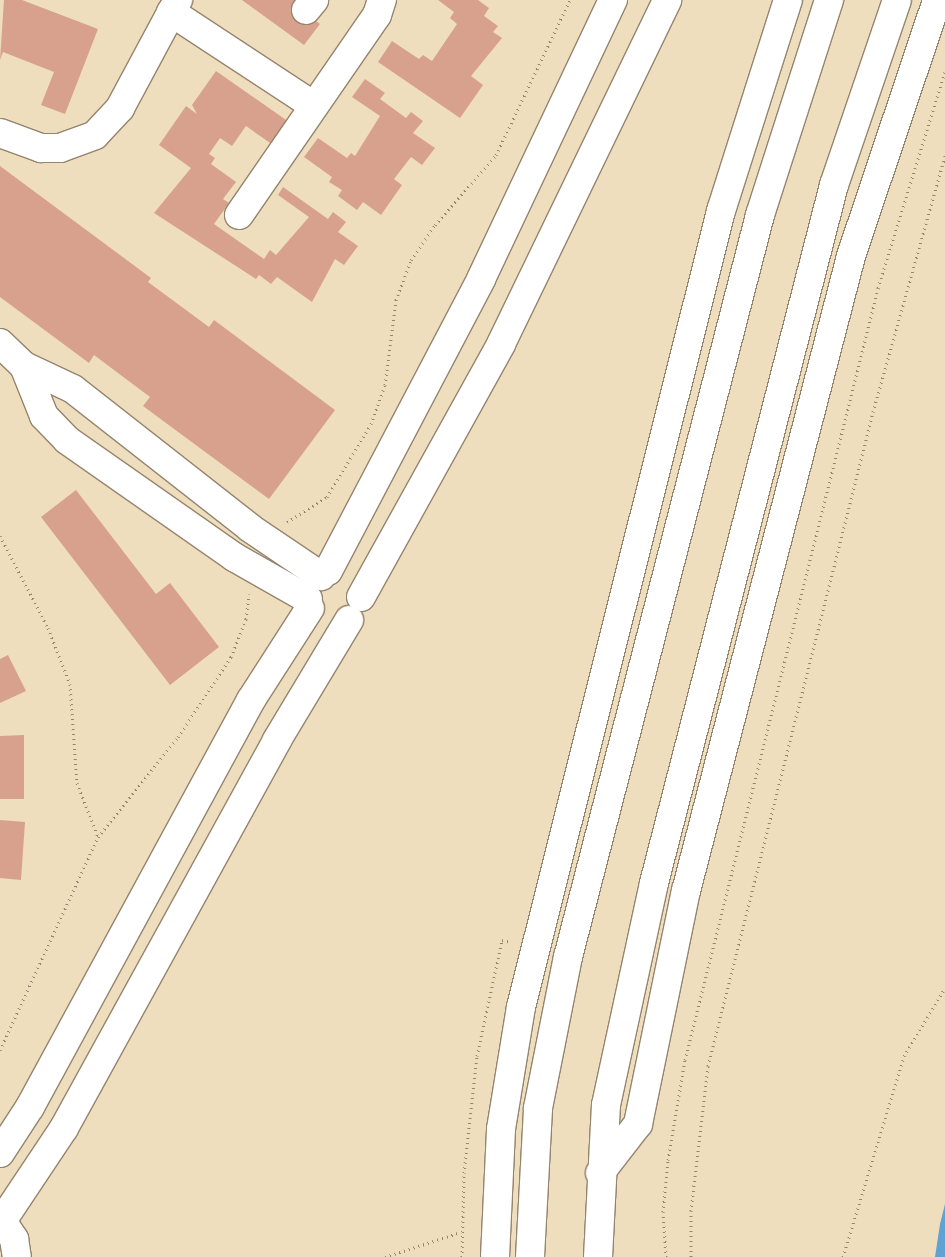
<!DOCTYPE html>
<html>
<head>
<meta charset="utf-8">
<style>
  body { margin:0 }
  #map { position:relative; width:945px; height:1257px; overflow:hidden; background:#efdebd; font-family:"EB Garamond",serif }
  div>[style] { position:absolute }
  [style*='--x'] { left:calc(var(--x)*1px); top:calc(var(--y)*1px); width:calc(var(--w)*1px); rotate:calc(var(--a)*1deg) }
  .water>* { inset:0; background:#60a2d4 }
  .building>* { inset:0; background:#d8a18e }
  .path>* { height:3px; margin-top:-1.5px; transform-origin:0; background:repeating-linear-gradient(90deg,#95846e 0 1px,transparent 0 5px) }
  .roads { filter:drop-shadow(1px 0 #95846e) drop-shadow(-1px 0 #95846e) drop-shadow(0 1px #95846e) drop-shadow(0 -1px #95846e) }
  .minor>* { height:28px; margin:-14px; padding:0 14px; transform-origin:14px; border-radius:14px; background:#fff }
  span { translate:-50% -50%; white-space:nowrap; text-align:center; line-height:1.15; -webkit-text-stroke:4.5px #fbf7ec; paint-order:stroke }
</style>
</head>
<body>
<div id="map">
  <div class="water">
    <div style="clip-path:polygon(945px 1204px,945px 1257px,935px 1257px,940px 1224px)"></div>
  </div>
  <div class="building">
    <div style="clip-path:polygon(4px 0,22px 0,98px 29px,65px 114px,41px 105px,54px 72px,3px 52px,0 60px)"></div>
    <div style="clip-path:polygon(242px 0,296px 0,293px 4px,320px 24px,304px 45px)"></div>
    <div style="clip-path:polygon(438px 0,478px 0,489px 8px,484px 16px,498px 26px,493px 32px,502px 38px,471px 76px,483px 85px,460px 118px,378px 62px,392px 41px,419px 59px,423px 55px,432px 61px,457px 24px,450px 18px,454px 12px)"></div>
    <div style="clip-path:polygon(216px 71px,289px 122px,273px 145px,246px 126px,232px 146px,220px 138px,209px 154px,215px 158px,211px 164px,236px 182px,223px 199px,229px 203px,214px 224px,264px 259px,270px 250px,276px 255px,309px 217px,278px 195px,283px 187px,328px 219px,333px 212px,346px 222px,338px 232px,358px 246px,344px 265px,335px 259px,312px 302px,277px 277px,271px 284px,259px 275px,256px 279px,154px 213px,191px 168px,159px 145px,186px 106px,197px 114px,192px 105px)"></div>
    <div style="clip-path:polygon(365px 79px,385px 93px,380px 99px,406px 118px,411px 112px,423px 121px,413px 133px,435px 148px,422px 165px,411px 157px,394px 179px,402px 185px,381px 215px,363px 202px,357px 210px,338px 196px,342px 190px,329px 182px,332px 177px,304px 157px,318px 138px,347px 158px,351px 153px,355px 156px,380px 116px,352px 97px)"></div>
    <div style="clip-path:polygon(0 166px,151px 278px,148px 282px,209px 327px,214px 320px,335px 410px,269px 499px,143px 406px,150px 397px,94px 355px,89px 363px,0 297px)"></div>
    <div style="clip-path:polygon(76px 490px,156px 594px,170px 583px,219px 647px,170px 685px,41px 517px)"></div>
    <div style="clip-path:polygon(8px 655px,26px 691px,0 703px,0 659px)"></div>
    <div style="clip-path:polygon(24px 735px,24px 799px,0 799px,0 736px)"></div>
    <div style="clip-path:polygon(0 820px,25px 822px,21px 880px,0 878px)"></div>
  </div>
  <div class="path">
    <div style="--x:287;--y:522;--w:47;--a:-32"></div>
    <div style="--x:327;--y:497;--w:85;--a:-58.9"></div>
    <div style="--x:371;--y:424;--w:41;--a:-70.3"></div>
    <div style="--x:385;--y:385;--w:86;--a:-82.6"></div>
    <div style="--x:396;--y:300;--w:43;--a:-69.4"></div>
    <div style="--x:411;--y:260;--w:42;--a:-55.6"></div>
    <div style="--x:435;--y:225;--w:93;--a:-48.9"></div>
    <div style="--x:496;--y:155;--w:172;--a:-64.5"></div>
    <div style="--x:0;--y:536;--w:104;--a:62.4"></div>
    <div style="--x:48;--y:628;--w:60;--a:68.6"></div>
    <div style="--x:70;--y:684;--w:99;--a:86"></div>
    <div style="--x:77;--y:783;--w:58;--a:68.7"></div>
    <div style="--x:0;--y:1050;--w:234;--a:-65.3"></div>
    <div style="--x:98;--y:837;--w:128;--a:-51.3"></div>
    <div style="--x:178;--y:737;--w:96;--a:-56.5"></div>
    <div style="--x:231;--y:657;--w:41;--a:-68.5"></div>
    <div style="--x:246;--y:619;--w:25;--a:-83"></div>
    <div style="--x:385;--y:1257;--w:80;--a:-18.2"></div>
    <div style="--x:462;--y:1257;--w:84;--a:-88.6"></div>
    <div style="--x:464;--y:1173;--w:118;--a:-83.7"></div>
    <div style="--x:477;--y:1056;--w:119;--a:-77.8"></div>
    <div style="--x:502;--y:940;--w:9;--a:13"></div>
    <div style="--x:666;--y:1257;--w:45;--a:-93.8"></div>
    <div style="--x:663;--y:1212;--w:52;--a:-84.5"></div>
    <div style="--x:668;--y:1160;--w:101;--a:-80.4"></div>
    <div style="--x:685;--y:1060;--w:796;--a:-75.96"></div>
    <div style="--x:878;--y:288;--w:227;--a:-72.8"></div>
    <div style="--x:691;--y:1257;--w:46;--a:-90"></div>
    <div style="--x:691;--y:1211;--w:146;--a:-83.3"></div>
    <div style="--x:708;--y:1066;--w:674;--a:-75.84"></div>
    <div style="--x:873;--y:412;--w:267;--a:-74.3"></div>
    <div style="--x:843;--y:1257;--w:210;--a:-73.1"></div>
    <div style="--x:904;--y:1056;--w:79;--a:-58.9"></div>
  </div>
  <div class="roads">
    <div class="minor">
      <div style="--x:306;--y:10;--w:13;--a:-51"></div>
      <div style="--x:171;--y:12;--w:171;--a:33.3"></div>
      <div style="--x:0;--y:133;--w:44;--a:20.1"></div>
      <div style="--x:41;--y:148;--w:19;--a:0"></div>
      <div style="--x:60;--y:148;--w:37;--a:-20"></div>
      <div style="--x:95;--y:135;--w:37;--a:-47"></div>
      <div style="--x:120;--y:108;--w:123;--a:-61.8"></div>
      <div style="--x:239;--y:215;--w:243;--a:-55.4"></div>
      <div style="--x:377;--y:15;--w:16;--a:-72"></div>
      <div style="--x:0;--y:343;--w:33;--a:44"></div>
      <div style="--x:24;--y:366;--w:54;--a:25.1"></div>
      <div style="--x:73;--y:389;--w:225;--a:38.1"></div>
      <div style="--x:250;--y:528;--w:86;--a:34.1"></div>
      <div style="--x:24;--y:366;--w:54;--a:68.2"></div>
      <div style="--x:44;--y:416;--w:33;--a:46"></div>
      <div style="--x:67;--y:440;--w:204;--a:35"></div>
      <div style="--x:234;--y:557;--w:85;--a:29.6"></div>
      <div style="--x:328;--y:571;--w:330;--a:-62.3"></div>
      <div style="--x:481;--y:279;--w:309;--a:-64.7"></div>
      <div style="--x:361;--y:597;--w:289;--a:-61"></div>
      <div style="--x:501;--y:344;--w:382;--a:-64.2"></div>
      <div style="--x:0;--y:1153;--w:55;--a:-56.9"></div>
      <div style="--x:30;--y:1107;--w:463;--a:-61.5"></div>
      <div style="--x:251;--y:700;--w:109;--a:-57.3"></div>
      <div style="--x:600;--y:1173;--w:62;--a:-52.2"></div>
      <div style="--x:638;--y:1124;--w:238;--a:-78.4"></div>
      <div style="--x:686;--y:891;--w:656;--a:-75.43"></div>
      <div style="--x:851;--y:256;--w:270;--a:-71.4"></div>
      <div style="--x:2;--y:1221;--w:22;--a:56"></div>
      <div style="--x:14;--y:1239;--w:18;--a:81"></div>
      <div style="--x:0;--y:1224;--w:115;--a:-56.3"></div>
      <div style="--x:64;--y:1128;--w:443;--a:-61.2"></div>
      <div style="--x:277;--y:740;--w:140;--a:-59"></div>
      <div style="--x:495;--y:1257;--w:128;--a:-87.3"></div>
      <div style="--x:501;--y:1129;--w:124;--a:-80.7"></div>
      <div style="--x:521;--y:1007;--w:821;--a:-75.9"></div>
      <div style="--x:721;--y:211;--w:221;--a:-72.4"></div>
      <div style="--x:530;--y:1257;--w:149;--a:-86.9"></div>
      <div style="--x:538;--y:1108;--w:154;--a:-78.8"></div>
      <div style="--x:568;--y:957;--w:766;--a:-75.49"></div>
      <div style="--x:760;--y:215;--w:226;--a:-72.2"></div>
      <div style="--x:598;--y:1257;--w:152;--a:-87"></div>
      <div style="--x:606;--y:1105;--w:227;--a:-77.8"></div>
      <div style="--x:654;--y:883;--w:721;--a:-75.54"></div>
      <div style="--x:834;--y:185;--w:195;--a:-71.2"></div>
    </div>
  </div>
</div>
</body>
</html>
